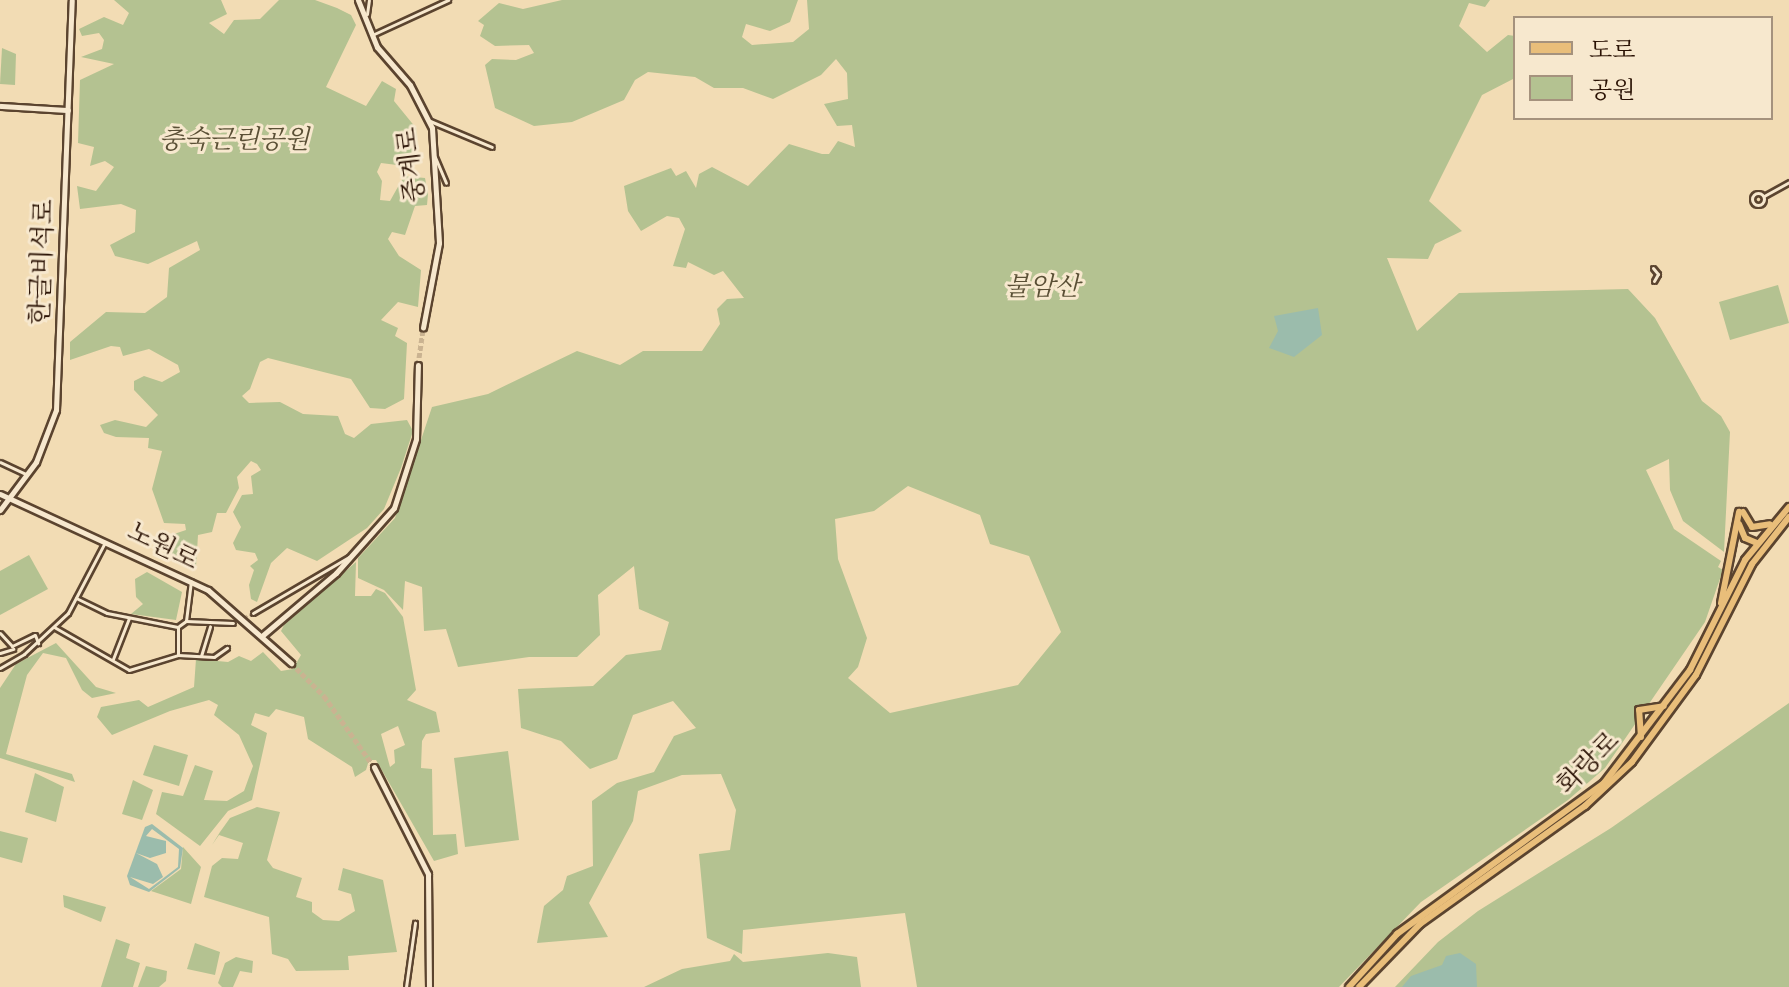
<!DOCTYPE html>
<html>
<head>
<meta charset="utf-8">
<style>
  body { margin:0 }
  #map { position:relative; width:1789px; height:987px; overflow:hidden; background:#f2dcb4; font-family:Cardo,"Noto Serif KR",serif }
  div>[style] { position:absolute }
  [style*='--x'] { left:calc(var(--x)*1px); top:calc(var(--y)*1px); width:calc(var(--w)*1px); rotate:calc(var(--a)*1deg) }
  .green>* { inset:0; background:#b4c291 }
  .water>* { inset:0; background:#9bbcac }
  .pier>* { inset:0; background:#f2dcb4 }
  .street-tunnel>* { height:3px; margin-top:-1.5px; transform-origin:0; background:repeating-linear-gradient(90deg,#cab391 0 3px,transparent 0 4.5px) }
  .secondary-tunnel>* { height:5px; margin-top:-2.5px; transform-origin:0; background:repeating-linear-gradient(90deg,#cab391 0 5px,transparent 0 7.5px) }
  .roads { filter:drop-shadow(2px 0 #5b442f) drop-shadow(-2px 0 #5b442f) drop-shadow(0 2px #5b442f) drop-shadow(0 -2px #5b442f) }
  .street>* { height:3px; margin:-1.5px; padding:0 1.5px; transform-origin:1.5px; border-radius:1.5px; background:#f7e8ce }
  .street>.ring { margin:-1.5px; padding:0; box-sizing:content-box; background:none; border:3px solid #f7e8ce; border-radius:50% }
  .secondary>* { height:5px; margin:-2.5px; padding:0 2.5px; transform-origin:2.5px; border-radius:2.5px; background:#f7e8ce }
  .primary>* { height:6px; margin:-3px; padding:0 3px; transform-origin:3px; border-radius:3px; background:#e9be7a }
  span { translate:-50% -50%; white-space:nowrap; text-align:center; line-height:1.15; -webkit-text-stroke:6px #f7e8ce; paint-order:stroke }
  .park-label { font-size:26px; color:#5a4f35; font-style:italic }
  .street-label { font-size:26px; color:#291103 }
  .legend { position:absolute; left:1513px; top:16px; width:260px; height:104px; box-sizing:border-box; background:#f7e8ce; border:2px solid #a5927d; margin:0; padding:10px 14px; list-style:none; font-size:24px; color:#291103 }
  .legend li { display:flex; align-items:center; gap:16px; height:40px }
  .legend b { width:40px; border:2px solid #a5927d }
</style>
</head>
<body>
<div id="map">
  <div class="green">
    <div style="clip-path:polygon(114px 0,221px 0,227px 14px,209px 23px,224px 34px,234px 20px,260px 19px,279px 0,315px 0,337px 8px,351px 15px,356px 25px,326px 87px,366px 106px,382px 81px,396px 89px,394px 101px,416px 128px,418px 152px,397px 165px,381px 163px,377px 172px,382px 181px,380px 200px,390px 201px,404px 176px,425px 178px,428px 194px,427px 205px,415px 206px,405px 235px,392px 232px,388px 239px,399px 256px,421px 270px,418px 307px,398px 302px,381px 320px,398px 328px,395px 336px,407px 343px,404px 399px,385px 409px,370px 408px,351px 379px,268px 358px,260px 362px,250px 389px,242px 396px,249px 403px,280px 402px,303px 414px,338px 416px,345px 434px,354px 438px,371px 424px,407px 420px,413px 431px,401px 468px,384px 509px,367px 528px,317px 561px,287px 548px,271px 563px,257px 602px,251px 599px,249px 585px,254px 570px,250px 566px,258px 560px,255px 553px,236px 550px,233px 543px,241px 527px,233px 512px,242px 495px,253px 494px,251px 476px,261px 470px,257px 464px,251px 461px,237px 477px,239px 488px,226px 513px,217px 513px,212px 532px,198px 535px,196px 567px,163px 552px,165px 537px,186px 530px,185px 524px,164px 523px,152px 489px,162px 451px,148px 448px,149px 438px,116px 437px,104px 433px,100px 425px,115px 420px,146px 427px,158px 415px,134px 390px,134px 381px,144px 376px,162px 382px,180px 372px,178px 365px,149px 349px,123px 356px,120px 347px,111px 346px,70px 360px,70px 342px,106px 312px,145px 313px,167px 297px,169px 268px,200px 250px,197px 241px,148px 264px,115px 256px,110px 245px,135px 232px,136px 210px,121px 204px,80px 209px,77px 186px,96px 191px,114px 167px,105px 161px,90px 166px,94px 147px,78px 143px,80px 80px,114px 64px,81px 57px,102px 49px,104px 40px,99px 33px,82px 36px,79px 29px,104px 17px,123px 25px,129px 13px)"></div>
    <div style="clip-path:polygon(evenodd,562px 0,798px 0,790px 22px,770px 31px,746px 24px,742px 37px,752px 45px,793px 42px,809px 29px,807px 0,1490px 0,1485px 7px,1469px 3px,1459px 26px,1487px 52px,1508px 35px,1515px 36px,1515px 78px,1482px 95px,1429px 201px,1462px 231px,1435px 244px,1428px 259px,1387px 258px,1417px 331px,1459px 293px,1628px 289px,1655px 318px,1702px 401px,1721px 416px,1730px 432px,1724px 552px,1683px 521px,1670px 490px,1669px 459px,1646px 470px,1674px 529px,1721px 561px,1718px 567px,1723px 570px,1705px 622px,1605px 768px,1568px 800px,1421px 902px,1339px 987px,917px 987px,905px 913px,743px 930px,742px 954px,707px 938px,699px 854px,730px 850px,736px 810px,721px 774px,682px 775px,638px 791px,633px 821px,589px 903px,608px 937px,537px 943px,544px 906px,563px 890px,567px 876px,593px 866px,592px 801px,617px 783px,654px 772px,674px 736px,696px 728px,673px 701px,633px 715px,617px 759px,590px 769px,561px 741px,521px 728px,518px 689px,593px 686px,626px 655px,661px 650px,669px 622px,639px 609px,634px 566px,598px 595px,600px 635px,577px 657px,529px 657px,458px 667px,446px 629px,424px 631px,422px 587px,405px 581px,403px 610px,384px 590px,358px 578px,358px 558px,395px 518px,432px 407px,488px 394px,577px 351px,620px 365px,643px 351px,702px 351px,720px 324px,717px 309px,727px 299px,744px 298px,723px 271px,714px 275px,688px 262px,686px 268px,673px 266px,685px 229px,679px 218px,667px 216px,641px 231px,628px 211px,624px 186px,671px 168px,676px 176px,686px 171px,696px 188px,699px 174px,712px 167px,748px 186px,789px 144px,822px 154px,829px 154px,838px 141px,855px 147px,852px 125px,837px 126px,824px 104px,848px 99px,847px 73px,836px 59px,821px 75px,773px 99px,743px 88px,714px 88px,695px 77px,648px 72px,635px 80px,624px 100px,572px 122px,534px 126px,495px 108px,485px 65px,492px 59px,516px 60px,534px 53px,529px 45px,495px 46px,480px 36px,484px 25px,478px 21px,499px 3px,523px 9px,562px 0,908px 486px,980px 515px,990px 544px,1029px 556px,1061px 632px,1018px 685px,890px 713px,848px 678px,858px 667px,867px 638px,838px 559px,835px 519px,874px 511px,908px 486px)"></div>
    <div style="clip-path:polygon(2px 48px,16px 54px,15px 85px,0 84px)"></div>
    <div style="clip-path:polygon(1778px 285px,1789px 323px,1730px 340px,1719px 302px)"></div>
    <div style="clip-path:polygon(29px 555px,48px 589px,0 615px,0 571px)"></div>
    <div style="clip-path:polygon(evenodd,356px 562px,355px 596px,371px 596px,376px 589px,385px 593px,403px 617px,416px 690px,407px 700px,436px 712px,440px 732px,426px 734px,422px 741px,421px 768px,432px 769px,433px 835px,456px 834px,458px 854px,434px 861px,376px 760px,369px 760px,366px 770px,355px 777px,352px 767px,308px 739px,304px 717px,276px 709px,269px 717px,255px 713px,251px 725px,267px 733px,252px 800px,228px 811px,200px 846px,156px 814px,162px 792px,183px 796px,195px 765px,213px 771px,204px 800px,227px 801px,244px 791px,253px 766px,239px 735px,214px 715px,218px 705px,209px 700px,170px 711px,112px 735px,97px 717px,101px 707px,139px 700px,148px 707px,194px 687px,196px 659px,228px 662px,239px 656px,251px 661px,263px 652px,281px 671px,293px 669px,301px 655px,281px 631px,284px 625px,356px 562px,398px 726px,405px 745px,394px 750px,395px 763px,390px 767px,381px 734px,398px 726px)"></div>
    <div style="clip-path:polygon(147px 572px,182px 592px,176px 620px,131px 614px,143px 604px,136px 597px,135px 579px)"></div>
    <div style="clip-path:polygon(56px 643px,96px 687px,116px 693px,92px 698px,82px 690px,66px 658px,43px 653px,27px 675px,6px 754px,72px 774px,75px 782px,0 758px,0 688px,16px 664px)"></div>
    <div style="clip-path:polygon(1789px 703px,1789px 987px,1395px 987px,1438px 942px,1478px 911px,1611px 828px)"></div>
    <div style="clip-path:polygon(154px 745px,188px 755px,179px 786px,143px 775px)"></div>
    <div style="clip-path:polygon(508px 751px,519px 840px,465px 847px,454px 758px)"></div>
    <div style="clip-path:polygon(35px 773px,64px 787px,56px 822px,25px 812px)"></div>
    <div style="clip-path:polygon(133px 780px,153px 790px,142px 820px,122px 814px)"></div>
    <div style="clip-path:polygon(257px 807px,280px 812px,267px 860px,273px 868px,302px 878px,296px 897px,312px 902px,312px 912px,323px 920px,339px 921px,355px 911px,351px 894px,338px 890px,343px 868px,383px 880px,397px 952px,348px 956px,349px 970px,296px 971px,288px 959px,272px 954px,269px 917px,204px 897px,212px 866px,222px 858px,238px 859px,243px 843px,219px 835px,212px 845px,220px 832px,230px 818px)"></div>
    <div style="clip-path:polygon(0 831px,28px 838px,22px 863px,0 857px)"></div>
    <div style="clip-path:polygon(183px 847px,201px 867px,191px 904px,151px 891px,181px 869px)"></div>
    <div style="clip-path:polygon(63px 895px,106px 907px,101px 922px,64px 907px)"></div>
    <div style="clip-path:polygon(116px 939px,130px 944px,126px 958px,140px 963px,133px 987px,101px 987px)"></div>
    <div style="clip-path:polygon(195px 943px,220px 952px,215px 975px,187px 969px)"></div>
    <div style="clip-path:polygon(828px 953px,857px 957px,861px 987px,644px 987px,682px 969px,730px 961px,734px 954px,743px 962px)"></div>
    <div style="clip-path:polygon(236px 957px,253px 961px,252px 973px,240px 971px,233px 987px,222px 987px,218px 983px,225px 963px)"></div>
    <div style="clip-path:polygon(146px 966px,167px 971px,166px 981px,159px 987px,138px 987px)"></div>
  </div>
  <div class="water">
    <div style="clip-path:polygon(1318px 308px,1322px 335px,1294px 357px,1269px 348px,1278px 331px,1274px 316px)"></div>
    <div style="clip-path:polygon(152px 824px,183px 848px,180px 868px,149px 892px,130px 885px,127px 876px,145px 827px)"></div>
    <div style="clip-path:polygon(1460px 953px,1476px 964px,1477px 987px,1402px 987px,1411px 976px,1442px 965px,1446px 956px)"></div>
  </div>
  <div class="pier">
    <div style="clip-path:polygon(152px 829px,179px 849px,178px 867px,149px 889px,130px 877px,153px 884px,163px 877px,157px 864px,136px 853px,150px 858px,166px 853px,166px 841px,146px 836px)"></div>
  </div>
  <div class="street-tunnel">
    <div style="--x:233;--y:623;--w:22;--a:-27"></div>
  </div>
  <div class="secondary-tunnel">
    <div style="--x:418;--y:365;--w:37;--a:-82"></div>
    <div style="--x:291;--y:663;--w:47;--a:45"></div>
    <div style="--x:324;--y:696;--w:87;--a:54.8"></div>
  </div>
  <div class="roads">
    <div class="street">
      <div style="--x:367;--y:14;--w:14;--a:-82"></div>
      <div style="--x:372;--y:35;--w:84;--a:-24.7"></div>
      <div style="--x:430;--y:121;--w:67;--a:22.8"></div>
      <div style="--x:435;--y:157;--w:28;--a:67"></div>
      <div class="ring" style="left:1752px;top:193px;width:9px;height:9px"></div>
      <div style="--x:1764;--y:196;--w:29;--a:-29"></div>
      <div style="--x:1653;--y:268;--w:8;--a:50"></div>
      <div style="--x:1658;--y:274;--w:8;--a:120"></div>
      <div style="--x:0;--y:462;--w:29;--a:25"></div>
      <div style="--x:76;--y:598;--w:34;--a:26"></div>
      <div style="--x:107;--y:613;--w:72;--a:11.2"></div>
      <div style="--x:253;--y:613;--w:111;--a:-30.3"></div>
      <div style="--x:186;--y:621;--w:40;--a:-82.9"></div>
      <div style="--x:179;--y:626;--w:9;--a:-36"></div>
      <div style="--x:186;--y:621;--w:47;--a:2.4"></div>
      <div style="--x:54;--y:627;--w:86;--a:29.8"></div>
      <div style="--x:129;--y:670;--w:51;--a:-17"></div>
      <div style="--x:178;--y:655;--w:36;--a:3"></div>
      <div style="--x:214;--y:657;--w:16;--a:-35"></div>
      <div style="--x:0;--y:633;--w:18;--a:47"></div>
      <div style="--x:12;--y:646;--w:25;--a:-26"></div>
      <div style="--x:35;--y:635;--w:9;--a:69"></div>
      <div style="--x:0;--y:653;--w:14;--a:-17"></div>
      <div style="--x:178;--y:655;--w:28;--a:-90"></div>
      <div style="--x:201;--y:656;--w:31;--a:-73"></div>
      <div style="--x:113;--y:659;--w:44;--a:-68.7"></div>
      <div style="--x:0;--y:668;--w:28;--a:-30"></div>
      <div style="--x:24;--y:654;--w:60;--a:-43"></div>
      <div style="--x:68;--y:613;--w:78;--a:-62.4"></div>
      <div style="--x:406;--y:987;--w:65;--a:-82"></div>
    </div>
    <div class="secondary">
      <div style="--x:358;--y:0;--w:51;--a:68"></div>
      <div style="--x:377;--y:47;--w:50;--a:49"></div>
      <div style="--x:410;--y:85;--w:48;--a:62.9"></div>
      <div style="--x:432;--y:128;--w:115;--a:86.5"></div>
      <div style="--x:439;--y:243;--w:86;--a:100.7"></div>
      <div style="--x:0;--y:106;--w:68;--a:3.4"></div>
      <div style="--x:0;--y:494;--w:229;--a:24.8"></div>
      <div style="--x:208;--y:590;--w:111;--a:41.3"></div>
      <div style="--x:0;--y:510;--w:60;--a:-53.1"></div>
      <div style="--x:36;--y:462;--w:56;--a:-69"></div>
      <div style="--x:56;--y:410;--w:410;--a:-87.8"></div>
      <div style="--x:263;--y:635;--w:96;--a:-40.3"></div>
      <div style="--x:336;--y:573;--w:87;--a:-48.3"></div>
      <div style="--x:394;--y:508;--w:72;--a:-72.3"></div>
      <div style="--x:416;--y:439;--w:74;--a:-88.5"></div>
      <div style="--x:374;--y:767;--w:120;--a:63.2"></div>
      <div style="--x:428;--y:874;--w:113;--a:89.5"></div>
    </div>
    <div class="primary">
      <div style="--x:1743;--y:512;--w:17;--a:59"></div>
      <div style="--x:1752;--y:527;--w:18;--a:-9"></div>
      <div style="--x:1739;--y:524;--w:15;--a:67"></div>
      <div style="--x:1745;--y:538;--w:13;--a:23"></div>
      <div style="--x:1721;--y:603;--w:93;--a:-78.8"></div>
      <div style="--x:1641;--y:737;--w:27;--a:-94"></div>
      <div style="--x:1639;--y:710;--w:25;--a:-9"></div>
      <div style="--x:1349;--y:987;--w:72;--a:-47.8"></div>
      <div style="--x:1397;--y:934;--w:256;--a:-36.1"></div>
      <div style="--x:1604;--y:783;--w:142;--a:-52.7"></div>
      <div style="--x:1690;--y:670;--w:123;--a:-63.4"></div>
      <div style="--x:1745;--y:560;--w:69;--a:-50.3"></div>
      <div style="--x:1359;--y:987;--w:88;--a:-45.9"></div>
      <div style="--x:1420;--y:924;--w:203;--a:-35.6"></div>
      <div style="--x:1585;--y:806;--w:64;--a:-43.1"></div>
      <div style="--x:1632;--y:762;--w:108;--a:-53.7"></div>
      <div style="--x:1696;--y:675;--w:124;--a:-63.2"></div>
      <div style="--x:1752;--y:564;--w:60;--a:-51.8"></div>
    </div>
  </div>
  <div class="park-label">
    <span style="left:234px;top:140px">충숙근린공원</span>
    <span style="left:1042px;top:287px">불암산</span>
  </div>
  <div class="street-label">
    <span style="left:411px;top:165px;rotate:-97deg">중계로</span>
    <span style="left:42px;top:262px;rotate:-88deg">한글비석로</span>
    <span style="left:163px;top:546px;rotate:26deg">노원로</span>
    <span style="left:1588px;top:763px;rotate:-45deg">화랑로</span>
  </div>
  <ul class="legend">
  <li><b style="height:10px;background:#e9be7a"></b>도로</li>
  <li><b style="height:22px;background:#b4c291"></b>공원</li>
  </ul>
</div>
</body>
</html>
